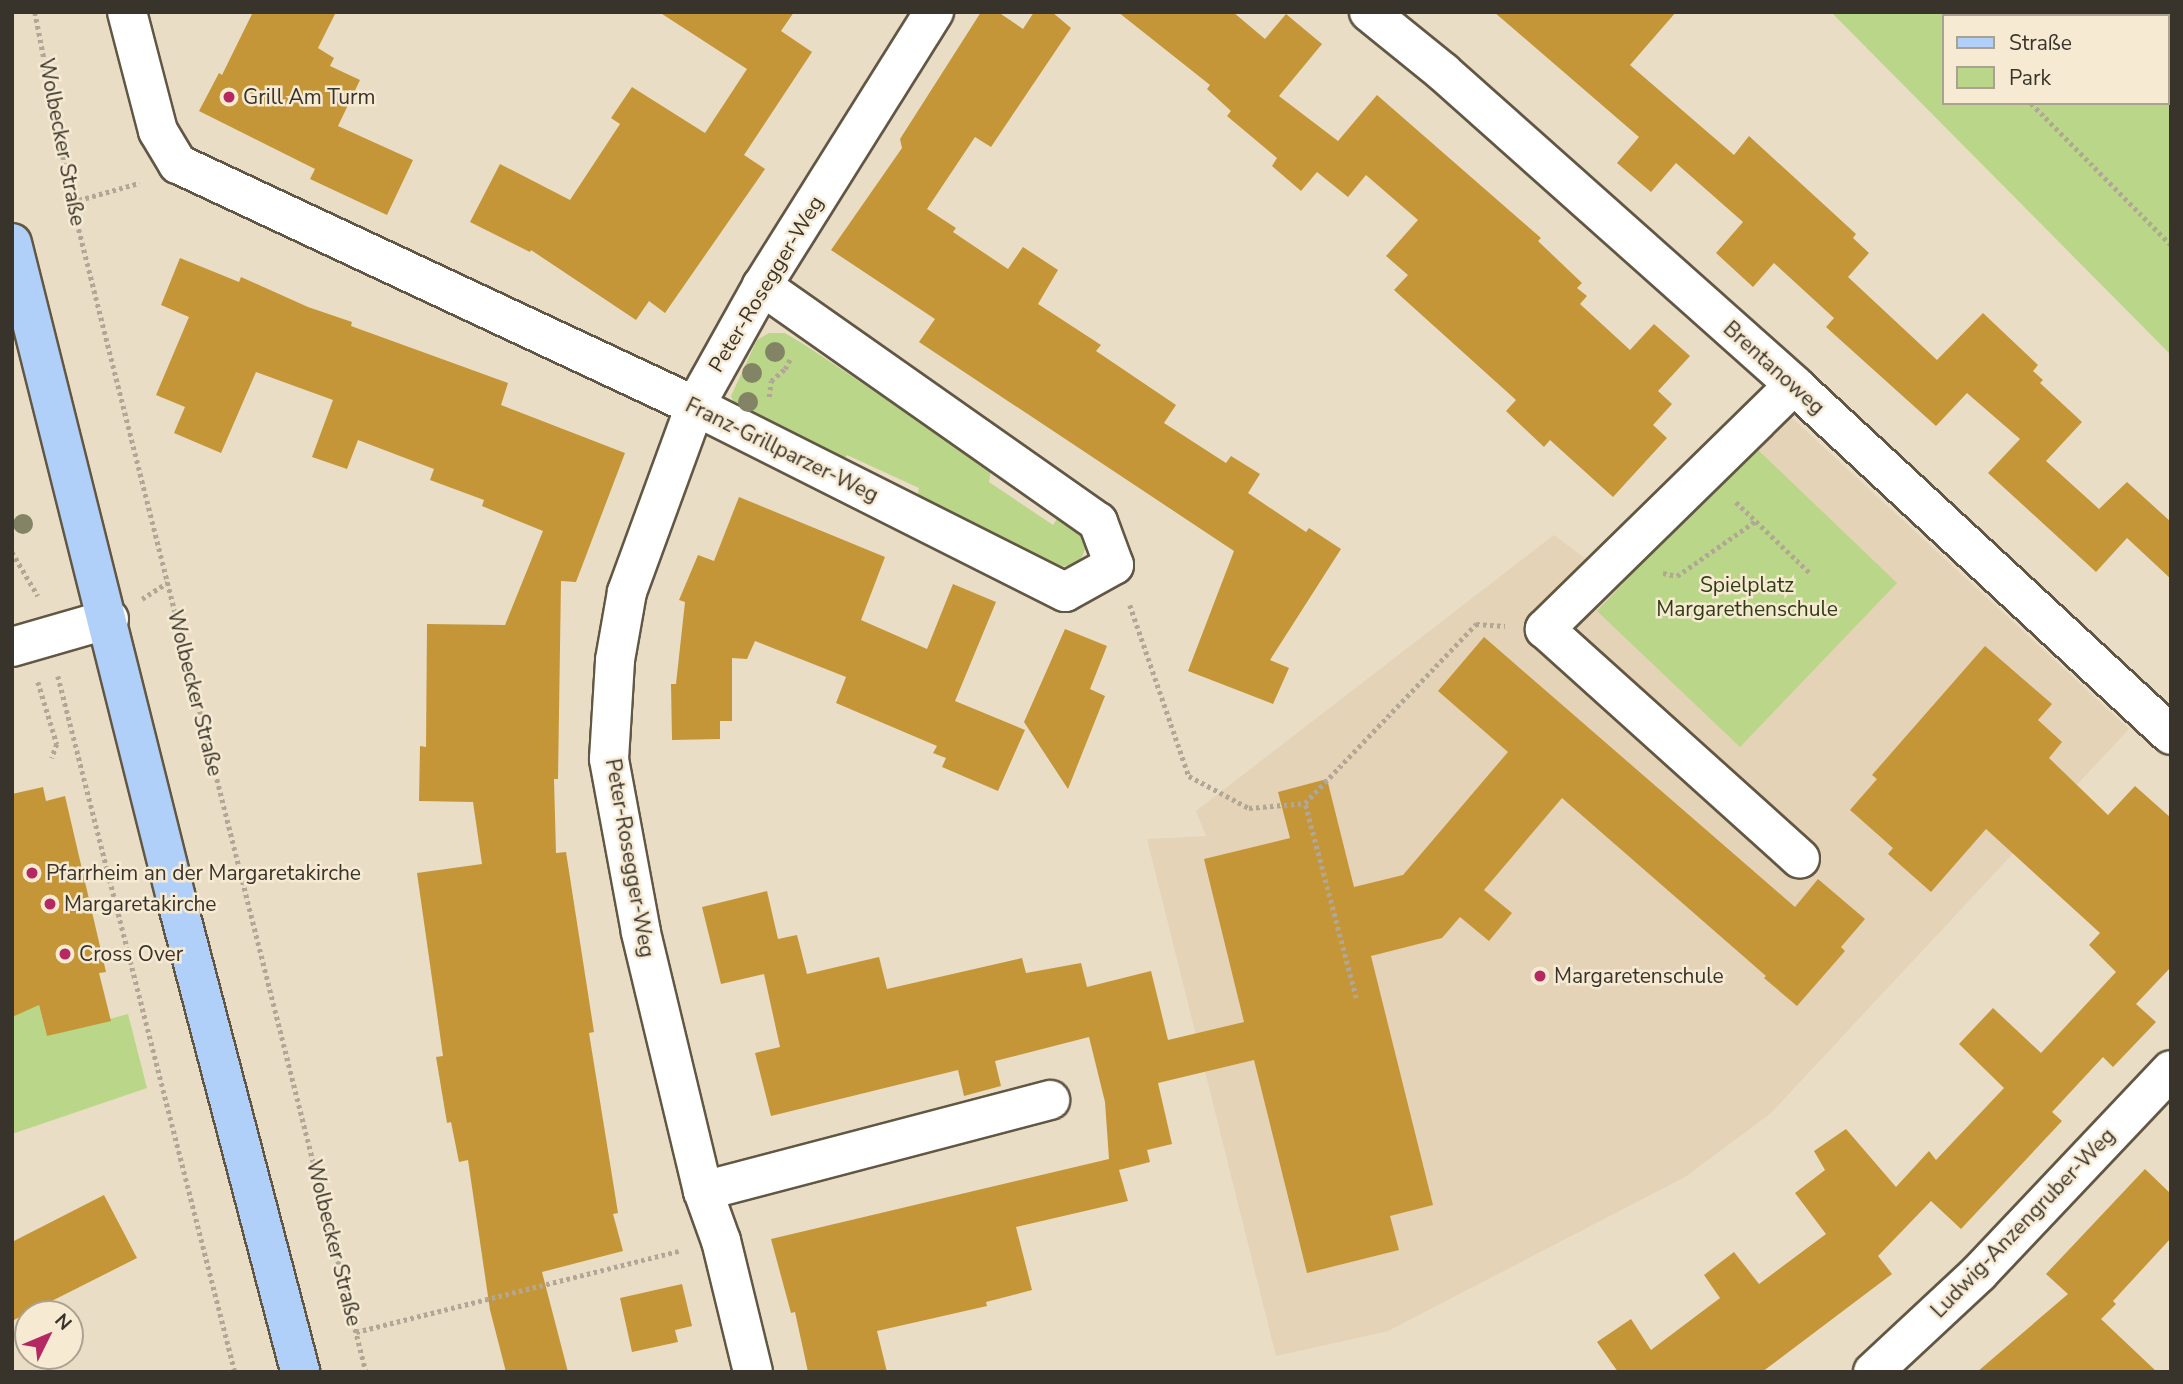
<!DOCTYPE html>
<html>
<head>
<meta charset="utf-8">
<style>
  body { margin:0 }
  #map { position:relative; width:2183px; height:1384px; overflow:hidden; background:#e9ddc6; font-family:"Nunito Sans",sans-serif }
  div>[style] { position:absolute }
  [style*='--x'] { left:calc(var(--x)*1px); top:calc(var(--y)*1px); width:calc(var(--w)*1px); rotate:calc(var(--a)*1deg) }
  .built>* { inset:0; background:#e4d3b6 }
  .green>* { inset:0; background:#bad688 }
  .building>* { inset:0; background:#c59637 }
  .path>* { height:4.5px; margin-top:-2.25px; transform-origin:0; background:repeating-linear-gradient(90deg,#b1a794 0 3.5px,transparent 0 7px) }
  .roads { filter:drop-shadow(2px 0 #625744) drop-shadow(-2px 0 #625744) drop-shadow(0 2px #625744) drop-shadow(0 -2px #625744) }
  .minor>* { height:38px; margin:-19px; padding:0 19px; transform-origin:19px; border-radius:19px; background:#fff }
  .major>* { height:38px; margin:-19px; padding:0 19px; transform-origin:19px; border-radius:19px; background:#b1d0f9 }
  .trees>* { width:20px; height:20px; margin:-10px; border-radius:50%; background:#838465 }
  .dots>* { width:19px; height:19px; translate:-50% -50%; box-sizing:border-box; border:4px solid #f7ead3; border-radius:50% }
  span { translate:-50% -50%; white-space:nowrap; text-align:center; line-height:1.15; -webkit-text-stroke:5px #f7ead3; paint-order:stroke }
  .poi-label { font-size:21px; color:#39342b }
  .left { translate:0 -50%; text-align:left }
  .street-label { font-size:21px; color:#39342b }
  .park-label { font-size:21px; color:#303c16 }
  .frame { position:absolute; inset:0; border:14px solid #39342b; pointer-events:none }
  .legend { position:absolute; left:1942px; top:14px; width:228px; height:91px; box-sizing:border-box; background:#f7ead3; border:2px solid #aba190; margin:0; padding:9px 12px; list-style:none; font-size:21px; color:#39342b }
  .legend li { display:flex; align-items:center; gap:14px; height:35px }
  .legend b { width:35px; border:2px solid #aba190 }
  .north { position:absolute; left:14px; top:1300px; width:70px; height:70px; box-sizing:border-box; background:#f7ead3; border:2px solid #aba190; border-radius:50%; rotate:47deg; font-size:19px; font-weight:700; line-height:28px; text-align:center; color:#39342b }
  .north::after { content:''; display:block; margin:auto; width:24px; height:32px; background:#b52962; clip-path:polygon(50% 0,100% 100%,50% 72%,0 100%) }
</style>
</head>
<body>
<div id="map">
  <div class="built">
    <div style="clip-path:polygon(1765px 393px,2129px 729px,1771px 1113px,1685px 1177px,1388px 1331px,1276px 1356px,1147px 839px,1206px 836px,1196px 811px,1554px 535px,1587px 560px)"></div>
  </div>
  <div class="green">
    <div style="clip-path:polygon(evenodd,1831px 12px,2171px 12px,2171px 355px,1831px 12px,1943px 16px,2167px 16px,2167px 103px,1943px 103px,1943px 16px)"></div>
    <div style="clip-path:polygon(769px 333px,785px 333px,808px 347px,991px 469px,989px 482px,1053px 525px,1060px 514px,1079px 527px,1088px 541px,1082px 557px,1074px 565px,1062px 566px,917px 499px,919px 488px,847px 455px,839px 466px,740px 418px,731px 396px,757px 340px)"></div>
    <div style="clip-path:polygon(1754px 446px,1897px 583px,1740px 747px,1597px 611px)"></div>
    <div style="clip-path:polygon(38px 1002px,47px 1036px,128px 1014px,147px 1088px,12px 1134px,12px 1017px)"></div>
  </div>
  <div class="building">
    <div style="clip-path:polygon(253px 12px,336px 12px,318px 48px,334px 58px,330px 66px,360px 80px,338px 126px,413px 160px,387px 215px,310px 179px,315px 169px,199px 111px,219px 73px,222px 75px)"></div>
    <div style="clip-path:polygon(659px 12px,794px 12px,781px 31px,812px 52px,744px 155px,765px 169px,665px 313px,649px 301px,636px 320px,531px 250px,530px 252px,470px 222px,500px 164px,570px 200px,620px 124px,611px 118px,632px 87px,705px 133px,747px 69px)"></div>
    <div style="clip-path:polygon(981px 12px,998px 12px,1023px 29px,1034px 12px,1052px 12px,1071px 28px,991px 147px,975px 137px,927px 209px,956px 228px,953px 232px,1008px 269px,1023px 247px,1058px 270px,1038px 304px,1101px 345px,1096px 351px,1176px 405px,1164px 423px,1226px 463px,1231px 456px,1260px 474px,1248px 493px,1306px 532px,1309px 528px,1341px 549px,1270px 660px,1289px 668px,1273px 704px,1188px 671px,1234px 551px,919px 342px,935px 319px,831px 250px,902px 148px,900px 139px)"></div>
    <div style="clip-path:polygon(1118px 12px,1233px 12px,1265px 39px,1286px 14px,1322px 44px,1279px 96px,1338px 141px,1377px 95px,1541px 238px,1538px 241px,1582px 283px,1577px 288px,1587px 296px,1580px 304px,1630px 350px,1654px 324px,1690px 356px,1658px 391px,1672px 404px,1653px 425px,1667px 438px,1613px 497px,1550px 440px,1544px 447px,1506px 411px,1516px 400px,1394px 290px,1408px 275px,1386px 256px,1418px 220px,1366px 175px,1348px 197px,1317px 172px,1301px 191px,1272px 166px,1277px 158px,1227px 116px,1231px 111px,1207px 89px,1210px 85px)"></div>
    <div style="clip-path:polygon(1494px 12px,1676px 12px,1630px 65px,1734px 155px,1749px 136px,1856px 234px,1853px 238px,1869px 253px,1848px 277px,1937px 360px,1983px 313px,2038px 365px,2033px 371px,2043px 380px,2040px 383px,2082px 422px,2046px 461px,2099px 509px,2127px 482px,2171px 522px,2171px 579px,2127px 538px,2096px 572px,1988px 473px,2020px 439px,1967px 393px,1936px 426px,1826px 327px,1834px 318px,1774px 263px,1753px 287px,1716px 253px,1743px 222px,1676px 163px,1651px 192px,1617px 163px,1639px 137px)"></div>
    <div style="clip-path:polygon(180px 258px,239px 282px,241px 277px,308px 307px,352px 322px,351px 326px,508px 383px,501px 405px,625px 453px,576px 582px,561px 581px,558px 779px,554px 779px,556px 853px,566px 852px,594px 1032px,589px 1033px,618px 1213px,613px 1214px,623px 1251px,542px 1272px,568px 1372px,506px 1372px,490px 1310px,468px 1160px,459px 1162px,451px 1122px,447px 1123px,436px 1057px,443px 1056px,417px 873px,482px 864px,473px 802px,419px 801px,420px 746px,426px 747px,427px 624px,505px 625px,543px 531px,482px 506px,484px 500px,430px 480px,434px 469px,358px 440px,347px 469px,312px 457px,333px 400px,256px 372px,221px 453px,174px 433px,185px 407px,156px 395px,189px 317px,161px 305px)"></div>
    <div style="clip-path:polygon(739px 497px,885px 557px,861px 620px,927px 649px,953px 584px,996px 602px,955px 701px,1025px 730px,998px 791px,942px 767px,946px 758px,933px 753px,937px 746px,836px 703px,846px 677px,755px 641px,747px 659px,732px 658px,732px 721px,720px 721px,720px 739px,672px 740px,671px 684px,676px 684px,685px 602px,679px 600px,698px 555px,714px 561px)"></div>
    <div style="clip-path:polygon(1065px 629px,1107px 646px,1090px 689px,1105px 696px,1068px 789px,1024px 722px)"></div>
    <div style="clip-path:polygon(1484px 637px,1795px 907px,1818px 879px,1865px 919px,1841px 947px,1845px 951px,1797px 1006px,1764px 978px,1766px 976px,1562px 798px,1484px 890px,1512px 913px,1489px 941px,1460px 917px,1442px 938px,1371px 956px,1433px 1205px,1390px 1216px,1399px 1250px,1307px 1273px,1254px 1060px,1158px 1083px,1172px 1144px,1147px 1150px,1150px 1162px,1119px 1170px,1128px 1201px,1016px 1227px,1032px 1290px,986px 1302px,987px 1306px,877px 1331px,887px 1372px,808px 1372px,795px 1312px,791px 1313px,771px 1239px,1109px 1159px,1105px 1102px,1089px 1037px,995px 1061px,1001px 1086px,964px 1096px,958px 1070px,771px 1116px,755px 1053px,780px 1047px,764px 974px,721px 984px,702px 907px,767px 891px,778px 939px,797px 935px,807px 974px,879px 957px,887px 989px,1022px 958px,1026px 973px,1081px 963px,1087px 987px,1151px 971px,1168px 1040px,1244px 1022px,1204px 859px,1290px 838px,1278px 792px,1327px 779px,1354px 887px,1403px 875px,1508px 752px,1438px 691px)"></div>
    <div style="clip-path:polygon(1985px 646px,2052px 704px,2038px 720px,2062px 742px,2049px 758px,2108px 815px,2135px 786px,2171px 818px,2171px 967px,2136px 1004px,2156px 1022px,2113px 1067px,2103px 1057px,2052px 1112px,2062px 1121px,1961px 1229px,1931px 1201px,1878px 1256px,1892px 1274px,1762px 1372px,1618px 1372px,1597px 1342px,1631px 1319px,1651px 1350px,1720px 1298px,1704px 1275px,1734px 1252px,1759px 1284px,1826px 1234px,1795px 1193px,1825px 1170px,1814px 1151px,1846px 1129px,1896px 1187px,1929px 1151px,1936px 1160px,2004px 1088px,1959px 1044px,1993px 1008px,2041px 1053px,2116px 972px,2089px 945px,2100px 933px,1986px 829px,1931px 892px,1888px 854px,1893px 848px,1850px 810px,1877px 779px,1872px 775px)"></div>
    <div style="clip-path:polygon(43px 787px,46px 801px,65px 796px,106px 972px,99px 973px,111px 1021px,47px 1036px,39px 1005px,12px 1017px,12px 794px)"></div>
    <div style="clip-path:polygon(2145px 1169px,2171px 1194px,2171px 1238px,2113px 1301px,2116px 1304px,2101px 1319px,2157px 1372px,1977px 1372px,2068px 1294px,2046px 1274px)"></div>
    <div style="clip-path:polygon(104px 1195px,137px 1258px,12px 1321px,12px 1242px)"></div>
    <div style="clip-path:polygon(682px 1284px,692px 1326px,675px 1330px,678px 1342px,632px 1352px,620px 1298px)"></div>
  </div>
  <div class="path">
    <div style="--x:35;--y:12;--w:194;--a:79"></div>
    <div style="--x:72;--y:202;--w:1206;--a:75.89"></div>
    <div style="--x:1961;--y:16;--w:4;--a:-63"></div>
    <div style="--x:2031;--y:103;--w:199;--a:45.4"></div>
    <div style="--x:72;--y:202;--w:70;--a:-15.8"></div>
    <div style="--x:769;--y:397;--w:16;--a:-83"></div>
    <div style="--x:771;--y:381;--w:18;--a:-41"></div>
    <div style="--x:785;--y:369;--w:13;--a:-63"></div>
    <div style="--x:1736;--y:502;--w:103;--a:43.8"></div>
    <div style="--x:12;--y:552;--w:51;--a:59.4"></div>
    <div style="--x:1663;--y:573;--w:14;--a:12"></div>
    <div style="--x:1677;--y:576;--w:98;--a:-35"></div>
    <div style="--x:142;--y:599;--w:30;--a:-33"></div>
    <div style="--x:1130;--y:605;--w:181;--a:71"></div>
    <div style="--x:1189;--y:776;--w:68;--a:28.1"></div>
    <div style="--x:1249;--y:808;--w:56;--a:-5.1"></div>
    <div style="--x:58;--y:676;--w:718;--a:75.73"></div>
    <div style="--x:38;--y:682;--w:65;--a:73"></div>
    <div style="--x:57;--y:744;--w:15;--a:110"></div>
    <div style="--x:1356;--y:998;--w:202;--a:-104.7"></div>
    <div style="--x:1305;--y:803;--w:248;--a:-46.3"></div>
    <div style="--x:1476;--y:624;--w:29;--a:4"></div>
    <div style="--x:356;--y:1332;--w:333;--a:-14.1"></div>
  </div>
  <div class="roads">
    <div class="minor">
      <div style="--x:127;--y:12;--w:123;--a:75.4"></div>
      <div style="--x:158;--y:131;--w:39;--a:59"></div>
      <div style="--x:178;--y:164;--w:571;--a:25.08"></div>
      <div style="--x:695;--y:406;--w:414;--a:26.7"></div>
      <div style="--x:1065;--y:592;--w:56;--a:-28.9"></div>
      <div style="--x:1114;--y:565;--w:46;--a:-110.4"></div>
      <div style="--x:1098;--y:522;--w:411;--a:-144.9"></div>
      <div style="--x:1369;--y:12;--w:95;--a:39"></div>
      <div style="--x:1443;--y:72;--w:470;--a:41.7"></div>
      <div style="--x:1794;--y:385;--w:514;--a:42.87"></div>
      <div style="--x:1794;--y:385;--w:349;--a:135.6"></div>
      <div style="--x:1545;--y:629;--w:343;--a:42"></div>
      <div style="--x:12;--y:647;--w:101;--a:-16.1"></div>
      <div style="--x:703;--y:1191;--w:359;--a:-14.7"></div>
      <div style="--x:753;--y:1372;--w:135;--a:-103.7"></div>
      <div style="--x:721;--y:1241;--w:53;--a:-109.8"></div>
      <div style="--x:703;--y:1191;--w:266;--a:-103.5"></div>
      <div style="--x:641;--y:932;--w:176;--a:-100.5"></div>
      <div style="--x:609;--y:759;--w:99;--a:-86.5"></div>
      <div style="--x:615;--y:660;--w:69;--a:-80"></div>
      <div style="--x:627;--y:592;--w:198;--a:-69.9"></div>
      <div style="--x:695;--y:406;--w:137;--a:-60.8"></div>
      <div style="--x:762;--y:286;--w:324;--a:-57.9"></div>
      <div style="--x:1873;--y:1372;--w:145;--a:-43"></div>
      <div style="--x:1979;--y:1273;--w:279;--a:-46.6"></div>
    </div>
    <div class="major">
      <div style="--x:12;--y:243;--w:675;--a:75.94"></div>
      <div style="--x:176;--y:898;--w:490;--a:75.3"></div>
    </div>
  </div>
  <div class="trees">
    <div style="left:775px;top:352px"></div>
    <div style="left:752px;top:373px"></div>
    <div style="left:748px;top:402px"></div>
    <div style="left:23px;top:524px"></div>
  </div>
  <div class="dots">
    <div style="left:229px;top:97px;background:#b52962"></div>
    <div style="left:32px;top:873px;background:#b52962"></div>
    <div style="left:50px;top:904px;background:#b52962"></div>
    <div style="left:65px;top:954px;background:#b52962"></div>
    <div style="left:1540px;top:976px;background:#b52962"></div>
  </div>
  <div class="poi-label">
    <span class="left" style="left:243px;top:97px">Grill Am Turm</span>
    <span class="left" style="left:46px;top:873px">Pfarrheim an der Margaretakirche</span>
    <span class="left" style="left:64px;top:904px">Margaretakirche</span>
    <span class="left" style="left:79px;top:954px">Cross Over</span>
    <span class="left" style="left:1554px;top:976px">Margaretenschule</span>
  </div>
  <div class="street-label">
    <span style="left:62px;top:142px;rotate:79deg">Wolbecker Straße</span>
    <span style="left:766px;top:284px;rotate:-59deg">Peter-Rosegger-Weg</span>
    <span style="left:1774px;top:368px;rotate:42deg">Brentanoweg</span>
    <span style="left:782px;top:450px;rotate:26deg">Franz-Grillparzer-Weg</span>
    <span style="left:195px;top:693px;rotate:76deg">Wolbecker Straße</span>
    <span style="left:630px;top:858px;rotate:80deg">Peter-Rosegger-Weg</span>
    <span style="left:2023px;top:1223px;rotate:-46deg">Ludwig-Anzengruber-Weg</span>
    <span style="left:334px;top:1243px;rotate:76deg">Wolbecker Straße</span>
  </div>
  <div class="park-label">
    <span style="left:1747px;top:597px">Spielplatz<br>Margarethenschule</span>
  </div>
  <div class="frame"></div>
  <ul class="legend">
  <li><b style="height:9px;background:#b1d0f9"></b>Straße</li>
  <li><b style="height:19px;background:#bad688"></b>Park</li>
  </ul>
  <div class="north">N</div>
</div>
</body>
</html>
